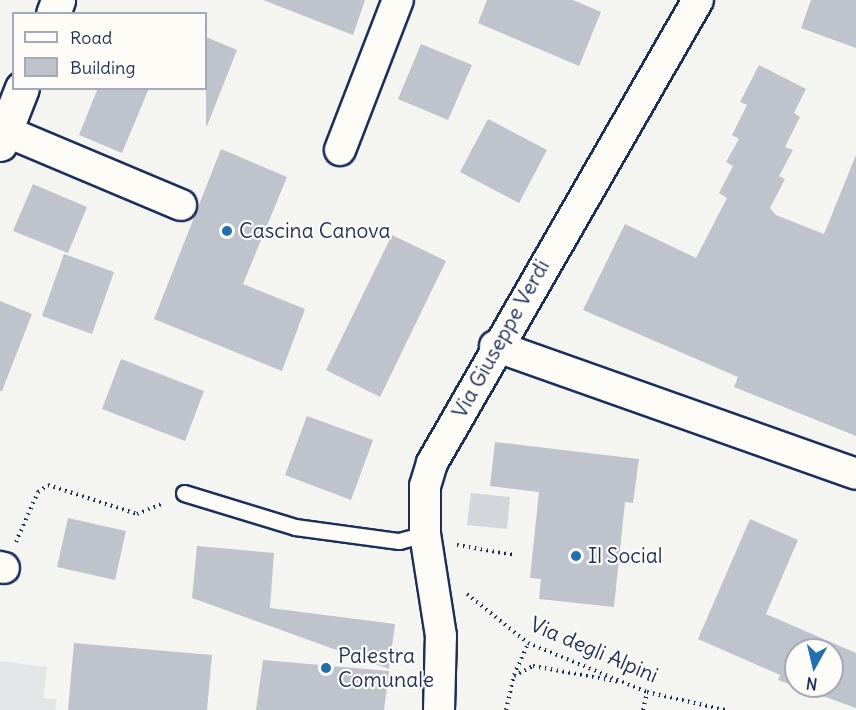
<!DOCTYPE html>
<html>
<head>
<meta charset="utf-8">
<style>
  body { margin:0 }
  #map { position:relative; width:856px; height:710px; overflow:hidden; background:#f4f4f1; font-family:Delius,sans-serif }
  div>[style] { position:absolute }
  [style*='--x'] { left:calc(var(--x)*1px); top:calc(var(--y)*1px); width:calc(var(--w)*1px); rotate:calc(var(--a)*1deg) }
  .built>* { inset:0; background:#e4e5e6 }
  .green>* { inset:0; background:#d4d6db }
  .building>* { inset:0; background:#bfc3cc }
  .path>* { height:4px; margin-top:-2px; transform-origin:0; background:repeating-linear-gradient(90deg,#1b2f5e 0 1.5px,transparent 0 6px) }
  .roads { filter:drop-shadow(2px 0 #1b2f5e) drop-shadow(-2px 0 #1b2f5e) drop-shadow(0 2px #1b2f5e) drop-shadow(0 -2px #1b2f5e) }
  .lane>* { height:15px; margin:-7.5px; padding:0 7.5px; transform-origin:7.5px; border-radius:7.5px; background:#fdfcf7 }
  .street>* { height:30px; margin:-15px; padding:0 15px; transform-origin:15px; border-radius:15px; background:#fdfcf7 }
  .secondary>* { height:33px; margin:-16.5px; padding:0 16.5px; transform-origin:16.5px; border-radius:16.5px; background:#fdfcf7 }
  .dots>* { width:16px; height:16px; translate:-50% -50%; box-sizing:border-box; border:3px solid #fdfcf7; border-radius:50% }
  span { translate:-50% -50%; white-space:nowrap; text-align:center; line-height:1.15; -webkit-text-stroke:4.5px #fdfcf7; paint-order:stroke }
  .poi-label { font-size:21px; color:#1b2f5e }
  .left { translate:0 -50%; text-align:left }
  .street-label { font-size:21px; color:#1b2f5e }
  .legend { position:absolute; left:12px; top:12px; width:195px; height:78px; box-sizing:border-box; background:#fdfcf7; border:2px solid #a3aaba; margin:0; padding:8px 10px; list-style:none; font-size:18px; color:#1b2f5e }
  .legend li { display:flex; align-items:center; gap:12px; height:30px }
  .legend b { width:30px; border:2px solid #a3aaba }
  .north { position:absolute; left:784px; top:638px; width:60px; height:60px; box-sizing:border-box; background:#fdfcf7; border:2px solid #a3aaba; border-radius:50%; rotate:188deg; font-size:16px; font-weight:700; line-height:24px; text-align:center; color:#1b2f5e }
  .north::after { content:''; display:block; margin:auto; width:21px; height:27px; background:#1f6fb2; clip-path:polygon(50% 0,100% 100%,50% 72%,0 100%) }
</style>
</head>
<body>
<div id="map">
  <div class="built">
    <div style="clip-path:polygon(0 661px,47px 667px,43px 698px,57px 699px,55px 710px,0 710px)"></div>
  </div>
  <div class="green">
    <div style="clip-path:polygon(471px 493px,510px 497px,507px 529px,467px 525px)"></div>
  </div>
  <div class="building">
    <div style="clip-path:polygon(263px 0,365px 0,353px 35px)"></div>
    <div style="clip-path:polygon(487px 0,573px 0,601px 12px,579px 66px,478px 23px)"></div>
    <div style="clip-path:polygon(811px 0,856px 0,856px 48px,801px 28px)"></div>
    <div style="clip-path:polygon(206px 37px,237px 50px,207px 126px,206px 126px)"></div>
    <div style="clip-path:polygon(421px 44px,472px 65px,448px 120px,398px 99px)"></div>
    <div style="clip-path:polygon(759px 65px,806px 89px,794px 113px,800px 117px,785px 147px,793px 150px,779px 176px,785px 179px,770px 208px,776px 215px,824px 234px,856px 155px,856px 436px,734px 387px,738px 377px,583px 310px,625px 224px,696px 258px,727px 198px,719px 193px,733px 166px,726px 162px,739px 139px,732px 135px,747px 105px,740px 102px)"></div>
    <div style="clip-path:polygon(98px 88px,149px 88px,122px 153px,79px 135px)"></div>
    <div style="clip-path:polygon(488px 119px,547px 150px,519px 203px,460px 172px)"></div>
    <div style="clip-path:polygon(221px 149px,287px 177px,243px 284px,305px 309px,282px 371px,154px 319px)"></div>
    <div style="clip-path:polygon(33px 184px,87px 207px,68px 253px,13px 231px)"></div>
    <div style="clip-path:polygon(392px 235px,446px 261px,380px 397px,326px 370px)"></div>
    <div style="clip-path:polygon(64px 254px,114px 272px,92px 334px,42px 316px)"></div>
    <div style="clip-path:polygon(0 301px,32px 314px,2px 391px,0 391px)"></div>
    <div style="clip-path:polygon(121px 359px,204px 391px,185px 441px,102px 409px)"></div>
    <div style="clip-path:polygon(307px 416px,373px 440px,351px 500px,285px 475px)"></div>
    <div style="clip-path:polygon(495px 442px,639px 459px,633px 503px,625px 502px,614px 607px,539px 599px,541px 579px,530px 578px,539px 492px,490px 486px)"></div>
    <div style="clip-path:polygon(68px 518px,126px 531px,115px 580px,57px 567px)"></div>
    <div style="clip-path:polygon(evenodd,750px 519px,798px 540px,766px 614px,856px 653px,856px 708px,778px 680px,780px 675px,698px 639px,750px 519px,796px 650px,832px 650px,832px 686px,796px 686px,796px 650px)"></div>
    <div style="clip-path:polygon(197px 546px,274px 553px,270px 608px,395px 624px,389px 669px,192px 598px)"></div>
    <div style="clip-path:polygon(74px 643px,212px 655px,207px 710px,68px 710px)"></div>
    <div style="clip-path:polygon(263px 660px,389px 671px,384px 710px,256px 710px)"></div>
  </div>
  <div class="path">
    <div style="--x:16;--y:542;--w:55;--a:-66.3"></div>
    <div style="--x:38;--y:492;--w:12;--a:-35"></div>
    <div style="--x:48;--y:485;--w:94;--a:18"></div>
    <div style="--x:137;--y:514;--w:29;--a:-22"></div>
    <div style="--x:457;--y:545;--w:59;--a:9.8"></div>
    <div style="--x:467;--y:594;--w:78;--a:38.8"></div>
    <div style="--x:528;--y:643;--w:129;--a:22.4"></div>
    <div style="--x:647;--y:692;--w:80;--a:13"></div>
    <div style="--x:514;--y:675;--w:35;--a:-66"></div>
    <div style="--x:506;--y:710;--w:35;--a:-77"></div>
    <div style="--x:514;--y:676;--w:21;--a:-28"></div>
    <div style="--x:533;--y:666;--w:89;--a:10.3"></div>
    <div style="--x:643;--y:710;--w:18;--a:-77"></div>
  </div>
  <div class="roads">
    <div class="lane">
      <div style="--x:184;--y:493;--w:116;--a:17"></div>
      <div style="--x:295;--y:527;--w:105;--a:7.7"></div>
      <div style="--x:399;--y:541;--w:27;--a:-15"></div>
    </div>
    <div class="street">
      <div style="--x:5;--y:131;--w:191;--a:22.8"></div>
      <div style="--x:340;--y:150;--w:161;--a:-68.9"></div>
      <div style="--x:495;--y:346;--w:383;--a:19.5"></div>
      <div style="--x:0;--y:567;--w:4;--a:14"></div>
      <div style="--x:439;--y:710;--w:74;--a:-88.5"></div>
      <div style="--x:441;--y:636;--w:103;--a:-98.9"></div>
      <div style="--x:425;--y:534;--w:48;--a:-90"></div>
      <div style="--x:425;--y:486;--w:24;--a:-73"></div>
      <div style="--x:432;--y:463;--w:534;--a:-60.12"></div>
    </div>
    <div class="secondary">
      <div style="--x:53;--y:14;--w:15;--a:-70"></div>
      <div style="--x:0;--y:144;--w:60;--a:-68.6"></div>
    </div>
  </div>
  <div class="dots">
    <div style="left:227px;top:231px;background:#1f6fb2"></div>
    <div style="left:576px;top:556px;background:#1f6fb2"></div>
    <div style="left:326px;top:668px;background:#1f6fb2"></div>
  </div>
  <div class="poi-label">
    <span class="left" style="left:239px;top:231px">Cascina Canova</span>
    <span class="left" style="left:588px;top:556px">Il Social</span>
    <span class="left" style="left:338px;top:668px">Palestra<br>Comunale</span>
  </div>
  <div class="street-label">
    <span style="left:501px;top:339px;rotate:-61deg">Via Giuseppe Verdi</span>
    <span style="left:594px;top:650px;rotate:23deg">Via degli Alpini</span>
  </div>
  <ul class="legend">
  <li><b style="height:8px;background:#fdfcf7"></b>Road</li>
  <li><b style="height:16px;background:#bfc3cc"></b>Building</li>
  </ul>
  <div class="north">N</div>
</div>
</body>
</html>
